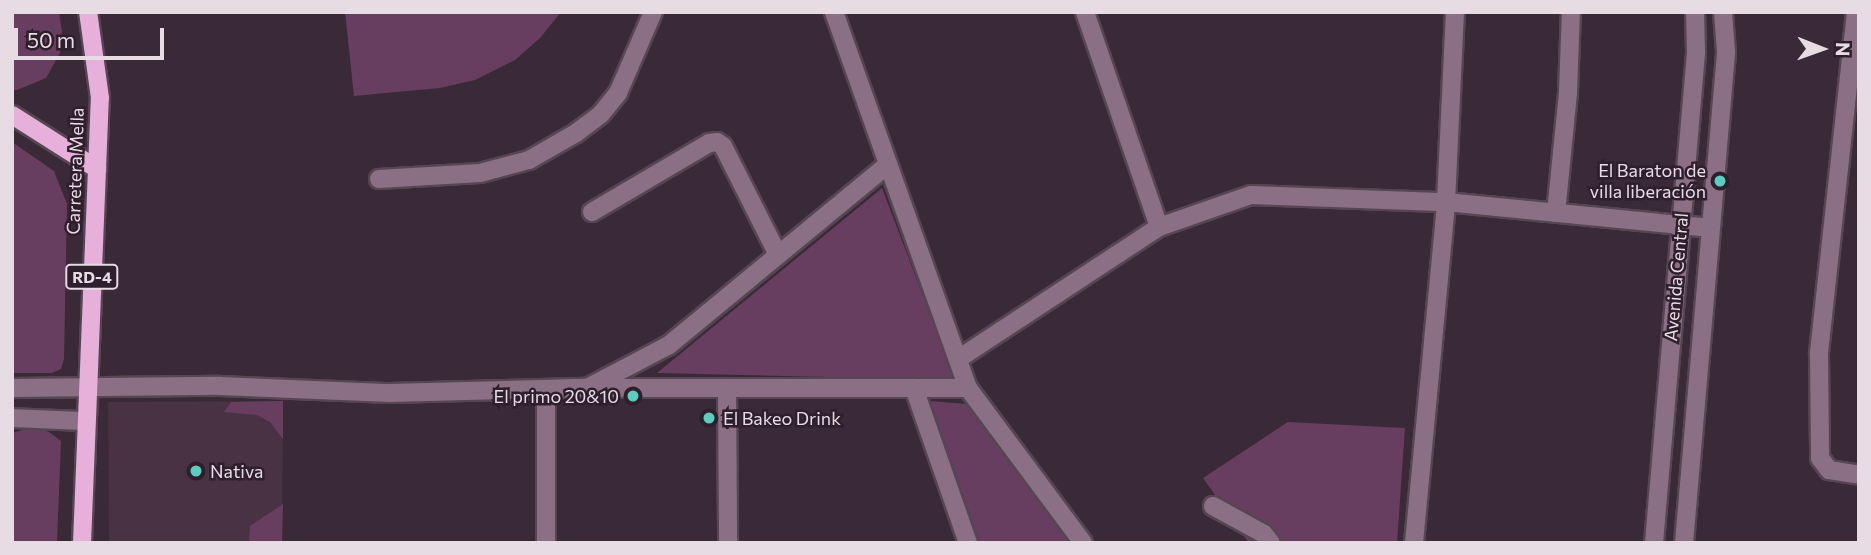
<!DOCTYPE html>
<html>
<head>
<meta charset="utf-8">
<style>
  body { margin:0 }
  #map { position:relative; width:1871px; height:555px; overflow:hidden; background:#3a2936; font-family:Commissioner,sans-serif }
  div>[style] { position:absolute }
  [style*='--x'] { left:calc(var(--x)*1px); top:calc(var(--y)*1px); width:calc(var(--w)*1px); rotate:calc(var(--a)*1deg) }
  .built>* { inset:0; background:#483243 }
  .green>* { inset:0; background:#673e5f }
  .roads { filter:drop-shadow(2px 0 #564652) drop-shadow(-2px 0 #564652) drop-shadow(0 2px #564652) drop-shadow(0 -2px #564652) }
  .minor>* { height:18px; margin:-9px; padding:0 9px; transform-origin:9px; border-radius:9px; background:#8b7085 }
  .major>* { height:18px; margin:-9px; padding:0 9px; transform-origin:9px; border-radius:9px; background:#e7b0db }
  .dots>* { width:19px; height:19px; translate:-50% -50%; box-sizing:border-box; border:4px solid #2f1f2c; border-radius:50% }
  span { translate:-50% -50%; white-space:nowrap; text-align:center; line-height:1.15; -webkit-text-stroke:5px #2f1f2c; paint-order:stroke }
  .shield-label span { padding:2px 5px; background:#2f1f2c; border:2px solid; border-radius:5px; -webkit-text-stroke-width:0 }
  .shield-label { font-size:16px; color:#e7dce4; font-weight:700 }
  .street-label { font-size:18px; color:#e7dce4 }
  .poi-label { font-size:18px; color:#e7dce4 }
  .right { translate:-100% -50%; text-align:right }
  .left { translate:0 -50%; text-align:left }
  .frame { position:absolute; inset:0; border:14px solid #e7dce4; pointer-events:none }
  .north { position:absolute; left:1787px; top:14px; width:70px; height:70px; -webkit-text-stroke:5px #2f1f2c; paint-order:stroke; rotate:91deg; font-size:19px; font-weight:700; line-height:28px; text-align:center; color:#e7dce4 }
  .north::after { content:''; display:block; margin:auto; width:24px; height:32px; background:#e7dce4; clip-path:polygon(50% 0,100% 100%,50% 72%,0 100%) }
  .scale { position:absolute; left:14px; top:28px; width:150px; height:32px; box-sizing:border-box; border:4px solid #e7dce4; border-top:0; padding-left:9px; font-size:21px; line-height:24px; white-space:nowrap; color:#e7dce4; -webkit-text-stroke:5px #2f1f2c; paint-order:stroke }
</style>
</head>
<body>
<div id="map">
  <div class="built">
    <div style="clip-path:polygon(283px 401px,282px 543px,109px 543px,108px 402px)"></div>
  </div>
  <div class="green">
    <div style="clip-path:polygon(12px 12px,59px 12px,62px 32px,60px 53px,46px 78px,17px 90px,12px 90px)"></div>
    <div style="clip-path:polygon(345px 12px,561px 12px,540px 38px,515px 60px,475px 80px,440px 88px,354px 96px)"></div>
    <div style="clip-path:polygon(12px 142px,54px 171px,67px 204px,64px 359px,61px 369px,52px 373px,12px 373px)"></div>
    <div style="clip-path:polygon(882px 188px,955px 380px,657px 373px)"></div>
    <div style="clip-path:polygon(283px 401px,283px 439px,270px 422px,257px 415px,224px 412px,231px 402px)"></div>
    <div style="clip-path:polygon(930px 401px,968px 404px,1069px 543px,980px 543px)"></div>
    <div style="clip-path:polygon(1288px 422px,1405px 428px,1397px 543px,1249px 543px,1203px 478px)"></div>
    <div style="clip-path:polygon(33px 427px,49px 432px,61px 441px,57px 543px,12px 543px,12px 433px)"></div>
    <div style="clip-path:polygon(283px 504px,282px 543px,249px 543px,250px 526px)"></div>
  </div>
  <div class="roads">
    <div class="minor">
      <div style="--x:834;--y:12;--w:399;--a:70.4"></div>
      <div style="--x:968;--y:388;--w:193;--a:53.4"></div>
      <div style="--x:1085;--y:12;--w:227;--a:71"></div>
      <div style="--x:1856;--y:12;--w:345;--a:96.2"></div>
      <div style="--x:1819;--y:355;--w:103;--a:89.4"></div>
      <div style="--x:1820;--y:458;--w:15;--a:53"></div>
      <div style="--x:1829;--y:470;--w:30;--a:9"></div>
      <div style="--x:379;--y:179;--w:101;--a:-3.4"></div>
      <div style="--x:480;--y:173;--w:51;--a:-14.9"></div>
      <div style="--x:529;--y:160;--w:54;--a:-29.9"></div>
      <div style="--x:576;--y:133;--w:31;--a:-37"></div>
      <div style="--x:601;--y:114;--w:27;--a:-51"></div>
      <div style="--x:618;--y:93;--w:88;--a:-66.6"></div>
      <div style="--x:592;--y:212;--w:136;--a:-30.5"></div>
      <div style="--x:709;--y:143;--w:8;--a:-7"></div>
      <div style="--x:717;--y:142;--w:7;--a:34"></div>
      <div style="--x:723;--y:146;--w:122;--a:63.2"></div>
      <div style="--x:1556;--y:213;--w:122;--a:-84.3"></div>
      <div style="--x:1568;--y:92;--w:80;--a:-87.9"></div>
      <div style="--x:958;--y:359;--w:240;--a:-33.3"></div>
      <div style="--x:1159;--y:227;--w:97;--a:-19.2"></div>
      <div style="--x:1251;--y:195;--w:195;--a:2.1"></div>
      <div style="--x:1446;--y:202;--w:264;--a:5.6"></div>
      <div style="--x:589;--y:387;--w:90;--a:-27.7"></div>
      <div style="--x:669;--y:345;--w:283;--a:-39.5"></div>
      <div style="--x:12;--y:388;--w:208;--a:-0.6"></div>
      <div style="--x:220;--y:386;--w:170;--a:2.4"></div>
      <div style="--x:390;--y:393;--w:196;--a:-1.5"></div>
      <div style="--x:586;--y:388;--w:382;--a:0"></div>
      <div style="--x:727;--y:388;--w:155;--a:89.6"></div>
      <div style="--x:914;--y:388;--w:164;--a:70.8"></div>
      <div style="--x:546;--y:391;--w:152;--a:90"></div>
      <div style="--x:12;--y:418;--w:73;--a:2.4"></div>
      <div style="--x:1213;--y:506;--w:58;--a:28.8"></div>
      <div style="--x:1264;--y:534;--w:11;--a:52"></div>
      <div style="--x:1414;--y:543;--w:342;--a:-84.6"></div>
      <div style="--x:1446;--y:202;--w:190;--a:-87.3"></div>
      <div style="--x:1654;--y:543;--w:493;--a:-85.1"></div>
      <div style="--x:1696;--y:52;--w:40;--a:-91.4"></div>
      <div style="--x:1684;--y:543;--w:493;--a:-85.1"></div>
      <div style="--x:1726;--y:52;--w:40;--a:-94.3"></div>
    </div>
    <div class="major">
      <div style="--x:12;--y:115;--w:101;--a:32.4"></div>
      <div style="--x:82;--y:543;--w:445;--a:-87.7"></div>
      <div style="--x:100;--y:98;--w:87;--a:-97.9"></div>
    </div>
  </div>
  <div class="dots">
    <div style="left:1720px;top:181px;background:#59cebf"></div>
    <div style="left:633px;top:396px;background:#59cebf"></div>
    <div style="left:709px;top:418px;background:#59cebf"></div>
    <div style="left:196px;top:471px;background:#59cebf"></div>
  </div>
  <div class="shield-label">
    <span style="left:92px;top:277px">RD-4</span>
  </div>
  <div class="street-label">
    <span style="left:75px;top:171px;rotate:-88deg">Carretera Mella</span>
    <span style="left:1676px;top:277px;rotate:-85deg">Avenida Central</span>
  </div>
  <div class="poi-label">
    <span class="right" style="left:1706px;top:181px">El Baraton de<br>villa liberación</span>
    <span class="right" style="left:619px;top:396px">El primo 20&amp;10</span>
    <span class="left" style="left:723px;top:418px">El Bakeo Drink</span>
    <span class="left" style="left:210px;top:471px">Nativa</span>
  </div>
  <div class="frame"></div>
  <div class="north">N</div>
  <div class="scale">50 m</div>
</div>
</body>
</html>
